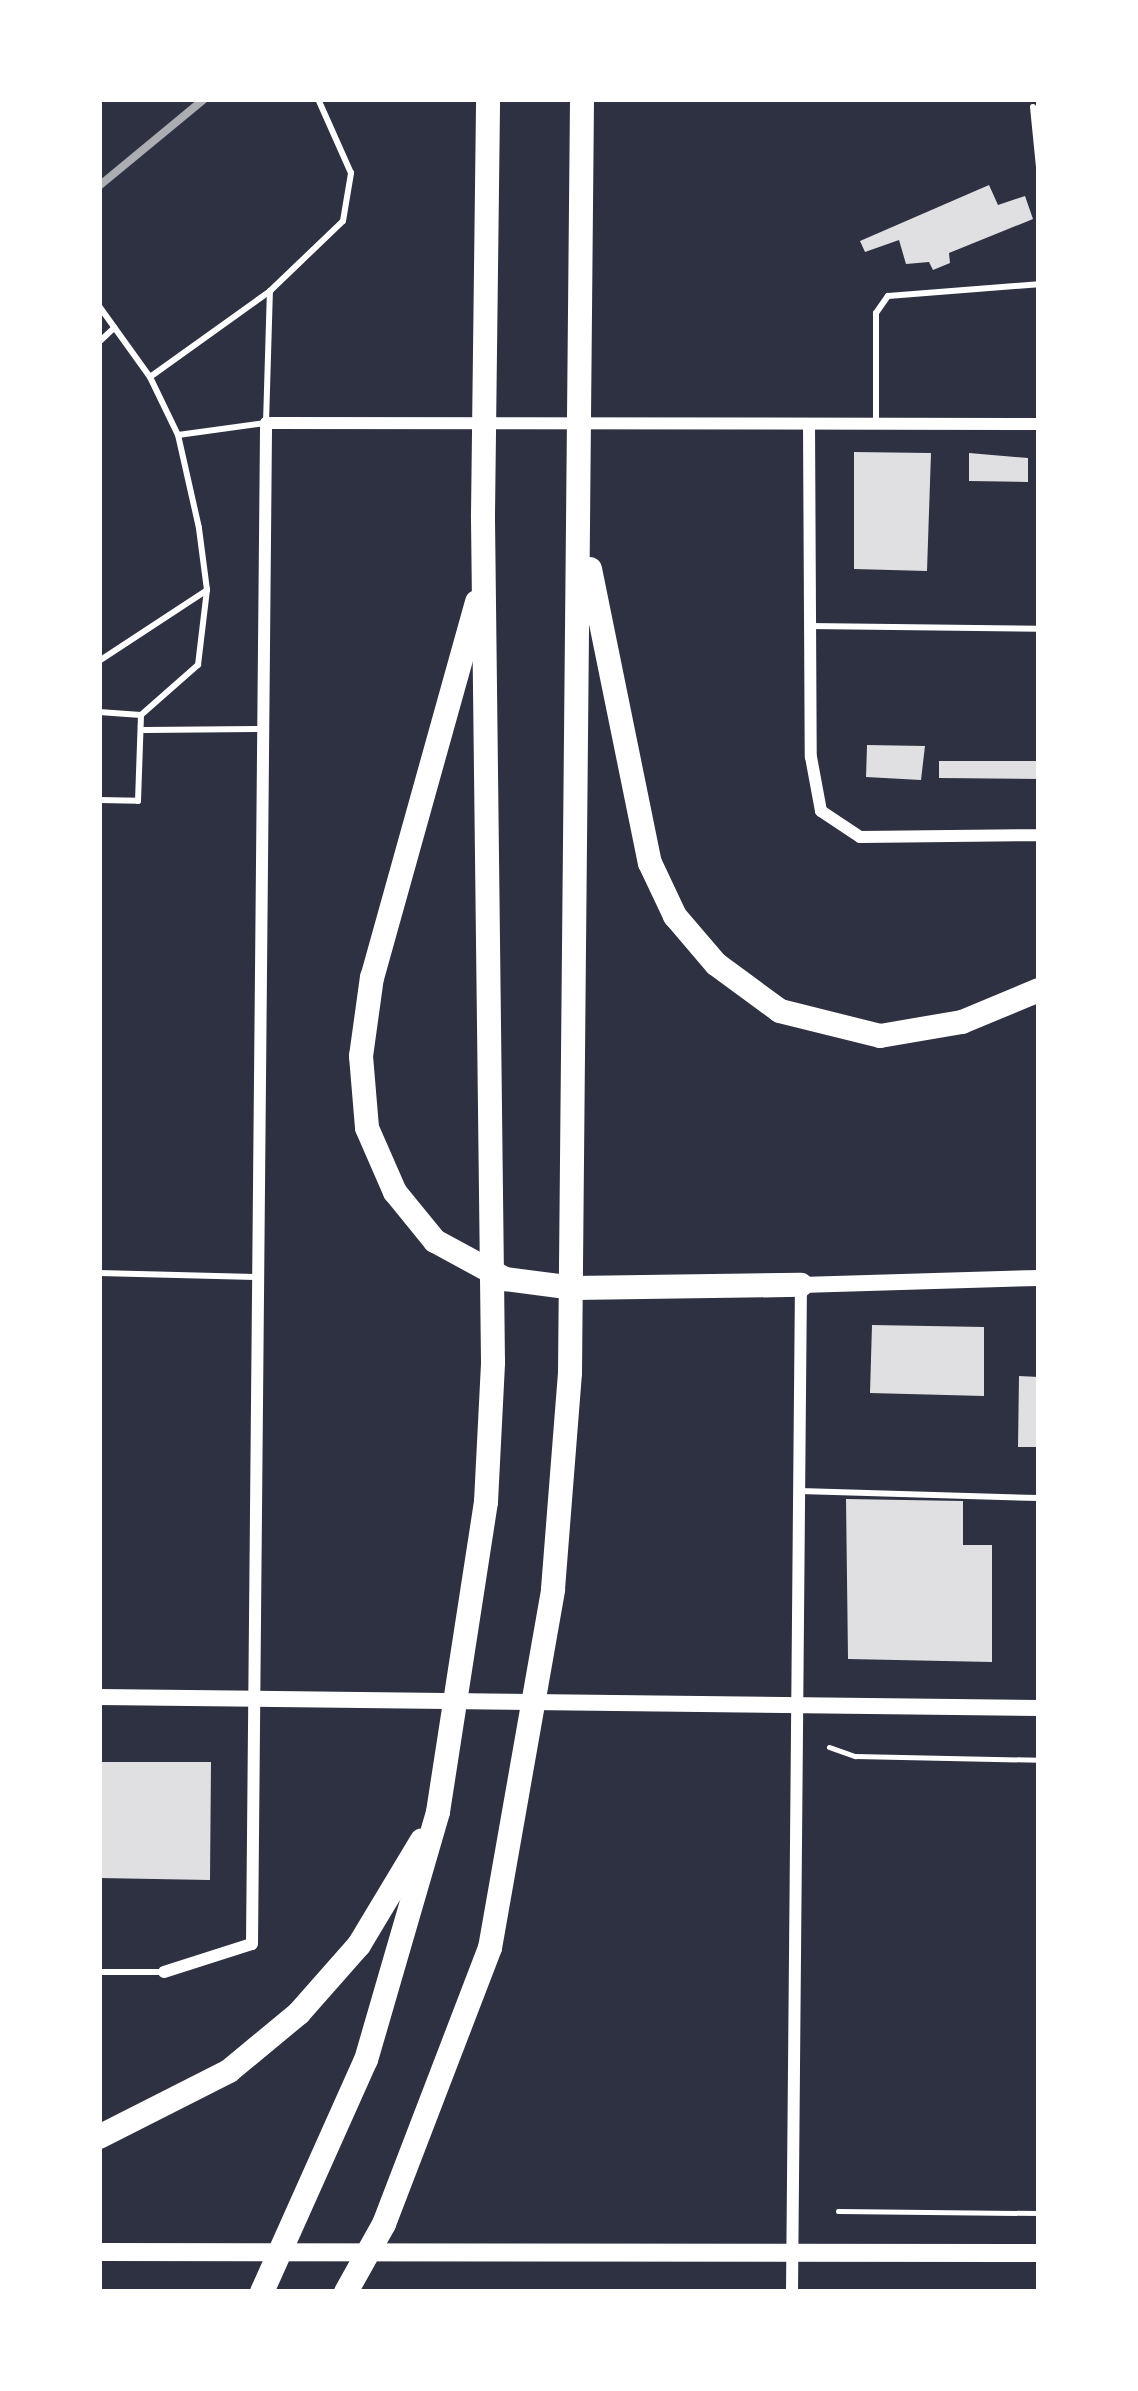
<!DOCTYPE html>
<html>
<head>
<meta charset="utf-8">
<style>
  body { margin:0 }
  #map { position:relative; width:1138px; height:2391px; overflow:hidden; background:#2d3142; font-family:"PT Sans",sans-serif }
  div>[style] { position:absolute }
  [style*='--x'] { left:calc(var(--x)*1px); top:calc(var(--y)*1px); width:calc(var(--w)*1px); rotate:calc(var(--a)*1deg) }
  .building>* { inset:0; background:#e0e0e3 }
  .path>* { height:4.5px; margin:-2.25px; padding:0 2.25px; transform-origin:2.25px; border-radius:2.25px; background:#fff }
  .service>* { height:6px; margin:-3px; padding:0 3px; transform-origin:3px; border-radius:3px; background:#fff }
  .minor>* { height:12px; margin:-6px; padding:0 6px; transform-origin:6px; border-radius:6px; background:#fff }
  .tertiary>* { height:16px; margin:-8px; padding:0 8px; transform-origin:8px; border-radius:8px; background:#fff }
  .secondary>* { height:18px; margin:-9px; padding:0 9px; transform-origin:9px; border-radius:9px; background:#fff }
  .motorway>* { height:24px; margin:-12px; padding:0 12px; transform-origin:12px; border-radius:12px; background:#fff }
  .rail>* { height:8px; margin:-4px; padding:0 4px; transform-origin:4px; border-radius:4px; background:#abadb3 }
  span { translate:-50% -50%; white-space:nowrap; text-align:center; line-height:1.15; -webkit-text-stroke:12px #fff; paint-order:stroke }
  .frame { position:absolute; inset:0; border:102px solid #fff; pointer-events:none }
</style>
</head>
<body>
<div id="map">
  <div class="building">
    <div style="clip-path:polygon(989px 185px,998px 205px,1025px 196px,1033px 219px,949px 253px,950px 263px,933px 270px,929px 262px,906px 264px,899px 240px,865px 252px,860px 241px)"></div>
    <div style="clip-path:polygon(854px 452px,931px 453px,927px 571px,854px 569px)"></div>
    <div style="clip-path:polygon(969px 453px,1028px 458px,1028px 482px,969px 481px)"></div>
    <div style="clip-path:polygon(867px 745px,925px 746px,921px 780px,866px 777px)"></div>
    <div style="clip-path:polygon(939px 761px,1039px 761px,1039px 779px,939px 778px)"></div>
    <div style="clip-path:polygon(872px 1325px,984px 1327px,984px 1396px,870px 1393px)"></div>
    <div style="clip-path:polygon(1019px 1376px,1039px 1377px,1039px 1447px,1018px 1447px)"></div>
    <div style="clip-path:polygon(846px 1499px,963px 1501px,963px 1545px,992px 1545px,992px 1662px,848px 1659px)"></div>
    <div style="clip-path:polygon(99px 1762px,211px 1762px,210px 1880px,99px 1878px)"></div>
  </div>
  <div class="path">
    <div style="--x:829;--y:1747;--w:28;--a:19"></div>
    <div style="--x:855;--y:1756;--w:184;--a:1.2"></div>
    <div style="--x:838;--y:2211;--w:201;--a:0.6"></div>
  </div>
  <div class="service">
    <div style="--x:1033;--y:107;--w:60;--a:84.3"></div>
    <div style="--x:99;--y:306;--w:87;--a:54.3"></div>
    <div style="--x:150;--y:377;--w:148;--a:-35.6"></div>
    <div style="--x:99;--y:342;--w:21;--a:-43"></div>
    <div style="--x:876;--y:424;--w:111;--a:-90"></div>
    <div style="--x:876;--y:313;--w:21;--a:-55"></div>
    <div style="--x:888;--y:296;--w:151;--a:-4.5"></div>
    <div style="--x:178;--y:435;--w:89;--a:-7.8"></div>
    <div style="--x:266;--y:423;--w:132;--a:-88.3"></div>
    <div style="--x:270;--y:291;--w:101;--a:-43.8"></div>
    <div style="--x:343;--y:221;--w:49;--a:-80.5"></div>
    <div style="--x:351;--y:173;--w:81;--a:-114"></div>
    <div style="--x:809;--y:626;--w:230;--a:0.7"></div>
    <div style="--x:99;--y:661;--w:129;--a:-33.3"></div>
    <div style="--x:99;--y:712;--w:42;--a:4.1"></div>
    <div style="--x:141;--y:715;--w:76;--a:-41.3"></div>
    <div style="--x:198;--y:665;--w:76;--a:-83.2"></div>
    <div style="--x:207;--y:590;--w:63;--a:-97.4"></div>
    <div style="--x:199;--y:528;--w:95;--a:-102.7"></div>
    <div style="--x:178;--y:435;--w:64;--a:-115.8"></div>
    <div style="--x:144;--y:730;--w:116;--a:-0.5"></div>
    <div style="--x:99;--y:800;--w:39;--a:1"></div>
    <div style="--x:138;--y:801;--w:86;--a:-88"></div>
    <div style="--x:99;--y:1273;--w:156;--a:1.5"></div>
    <div style="--x:800;--y:1491;--w:239;--a:1.7"></div>
    <div style="--x:99;--y:1972;--w:62;--a:0"></div>
  </div>
  <div class="minor">
    <div style="--x:809;--y:424;--w:333;--a:89.7"></div>
    <div style="--x:811;--y:757;--w:55;--a:79.5"></div>
    <div style="--x:821;--y:811;--w:47;--a:33.7"></div>
    <div style="--x:860;--y:837;--w:179;--a:-0.6"></div>
    <div style="--x:164;--y:1972;--w:92;--a:-17.7"></div>
    <div style="--x:252;--y:1944;--w:1521;--a:-89.47"></div>
    <div style="--x:266;--y:423;--w:773;--a:0.07"></div>
    <div style="--x:792;--y:2292;--w:1007;--a:-89.49"></div>
  </div>
  <div class="tertiary">
    <div style="--x:801;--y:1285;--w:238;--a:-1.7"></div>
    <div style="--x:99;--y:1697;--w:940;--a:0.67"></div>
  </div>
  <div class="secondary">
    <div style="--x:99;--y:2252;--w:940;--a:0.06"></div>
  </div>
  <div class="motorway">
    <div style="--x:590;--y:569;--w:300;--a:78.5"></div>
    <div style="--x:650;--y:863;--w:59;--a:64.7"></div>
    <div style="--x:675;--y:916;--w:63;--a:49.5"></div>
    <div style="--x:716;--y:964;--w:79;--a:36.3"></div>
    <div style="--x:780;--y:1011;--w:103;--a:14"></div>
    <div style="--x:880;--y:1036;--w:83;--a:-9.7"></div>
    <div style="--x:962;--y:1022;--w:83;--a:-22.6"></div>
    <div style="--x:477;--y:602;--w:389;--a:105.6"></div>
    <div style="--x:372;--y:977;--w:80;--a:97.9"></div>
    <div style="--x:361;--y:1056;--w:72;--a:85.2"></div>
    <div style="--x:367;--y:1128;--w:70;--a:66.4"></div>
    <div style="--x:395;--y:1192;--w:63;--a:50.8"></div>
    <div style="--x:435;--y:1241;--w:80;--a:28.5"></div>
    <div style="--x:505;--y:1279;--w:70;--a:7.4"></div>
    <div style="--x:574;--y:1288;--w:227;--a:-0.8"></div>
    <div style="--x:99;--y:2137;--w:146;--a:-26.9"></div>
    <div style="--x:229;--y:2071;--w:91;--a:-39.6"></div>
    <div style="--x:299;--y:2013;--w:91;--a:-48.6"></div>
    <div style="--x:359;--y:1945;--w:122;--a:-59"></div>
    <div style="--x:262;--y:2292;--w:254;--a:-65.9"></div>
    <div style="--x:366;--y:2060;--w:258;--a:-73.8"></div>
    <div style="--x:438;--y:1812;--w:314;--a:-81.2"></div>
    <div style="--x:486;--y:1502;--w:140;--a:-87.1"></div>
    <div style="--x:493;--y:1362;--w:847;--a:-90.68"></div>
    <div style="--x:483;--y:515;--w:416;--a:-89.3"></div>
    <div style="--x:346;--y:2292;--w:78;--a:-60.8"></div>
    <div style="--x:384;--y:2224;--w:296;--a:-69"></div>
    <div style="--x:490;--y:1948;--w:364;--a:-80"></div>
    <div style="--x:553;--y:1589;--w:217;--a:-85.5"></div>
    <div style="--x:570;--y:1373;--w:1274;--a:-89.46"></div>
  </div>
  <div class="rail">
    <div style="--x:99;--y:186;--w:136;--a:-39.6"></div>
  </div>
  <div class="frame"></div>
</div>
</body>
</html>
